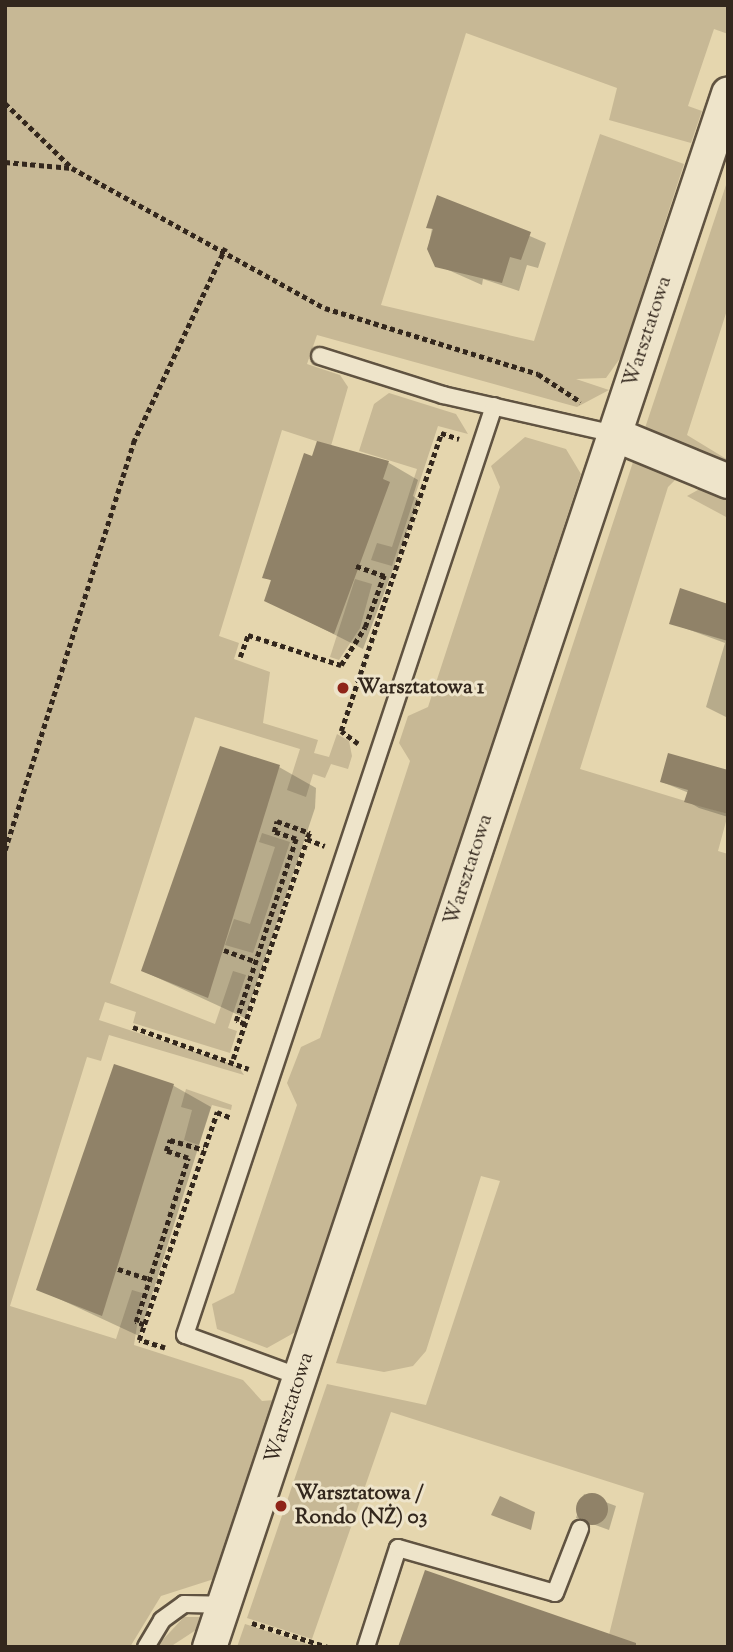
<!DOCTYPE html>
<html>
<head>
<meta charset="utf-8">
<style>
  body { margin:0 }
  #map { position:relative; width:733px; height:1652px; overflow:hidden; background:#e5d6ae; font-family:"Sorts Mill Goudy",serif }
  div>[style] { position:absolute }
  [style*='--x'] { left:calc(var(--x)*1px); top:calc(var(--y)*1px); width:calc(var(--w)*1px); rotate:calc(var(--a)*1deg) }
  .green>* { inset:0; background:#c7b895 }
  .water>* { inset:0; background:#a89a7d }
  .shadow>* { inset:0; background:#0003 }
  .building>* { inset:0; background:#908268 }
  .round { border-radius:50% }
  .path>* { height:4.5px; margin-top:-2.25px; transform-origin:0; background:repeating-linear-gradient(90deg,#33271d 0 5px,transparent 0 8.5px) }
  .roads { filter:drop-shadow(2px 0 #605341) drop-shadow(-2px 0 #605341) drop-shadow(0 2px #605341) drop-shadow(0 -2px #605341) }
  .service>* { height:16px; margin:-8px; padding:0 8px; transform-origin:8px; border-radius:8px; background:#eee4ca }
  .minor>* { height:33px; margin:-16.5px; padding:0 16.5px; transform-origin:16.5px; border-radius:16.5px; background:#eee4ca }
  .dots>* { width:19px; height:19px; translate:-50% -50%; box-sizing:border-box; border:4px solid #eee4ca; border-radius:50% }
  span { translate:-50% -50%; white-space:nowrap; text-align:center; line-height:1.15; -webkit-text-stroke:6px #eee4ca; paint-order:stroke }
  .street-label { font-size:21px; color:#33271d }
  .poi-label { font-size:21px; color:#33271d; font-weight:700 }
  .left { translate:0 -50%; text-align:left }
  .frame { position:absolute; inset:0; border:7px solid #33271d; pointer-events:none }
</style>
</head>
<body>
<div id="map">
  <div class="green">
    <div style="clip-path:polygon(5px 5px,728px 5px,728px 34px,714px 29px,688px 106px,702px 111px,691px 143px,609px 120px,617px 88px,466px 33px,381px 305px,534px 341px,600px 134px,684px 164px,621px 357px,606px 378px,576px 379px,609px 390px,577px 407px,317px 335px,307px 364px,340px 375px,348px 387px,331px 446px,282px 430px,219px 636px,239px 643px,234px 659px,270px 672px,263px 723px,318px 740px,314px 753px,329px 757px,337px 734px,349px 741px,352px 756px,348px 769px,331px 764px,325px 778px,313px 774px,306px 797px,287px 790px,300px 749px,195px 717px,110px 983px,215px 1024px,233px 971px,246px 975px,228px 1028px,237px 1031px,230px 1053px,133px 1023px,136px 1012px,105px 1002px,99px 1020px,238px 1066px,244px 1075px,109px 1035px,101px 1061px,87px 1057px,10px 1306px,116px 1339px,132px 1290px,142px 1293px,134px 1345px,243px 1380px,262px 1401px,274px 1400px,214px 1579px,161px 1596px,130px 1647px,5px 1647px)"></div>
    <div style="clip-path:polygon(728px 179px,728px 307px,687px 435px,728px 460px,728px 472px,645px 428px)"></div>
    <div style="clip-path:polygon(389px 393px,456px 414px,468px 434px,438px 426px,392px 566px,371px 560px,377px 543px,392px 547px,417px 469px,359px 451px,374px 404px)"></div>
    <div style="clip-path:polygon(525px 437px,566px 449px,581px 474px,299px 1330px,267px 1348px,217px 1329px,212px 1304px,234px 1293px,297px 1105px,287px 1083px,301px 1047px,320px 1038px,410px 761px,399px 743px,408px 716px,428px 707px,500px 487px,491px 466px)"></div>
    <div style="clip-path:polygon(640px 461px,682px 473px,668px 487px,580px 769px,728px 814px,718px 851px,728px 854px,728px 1647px,606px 1647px,644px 1493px,391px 1412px,312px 1639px,247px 1618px,327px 1384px,426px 1405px,500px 1181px,481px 1176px,426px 1351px,413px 1366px,384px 1372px,336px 1363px,633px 462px)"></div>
    <div style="clip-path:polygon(707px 485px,728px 494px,728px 518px,687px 496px)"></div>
    <div style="clip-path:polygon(355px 579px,372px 584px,360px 628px,339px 660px,330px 657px)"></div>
    <div style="clip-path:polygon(262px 833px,290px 842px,253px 953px,225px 945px,234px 919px,250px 924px,275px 847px,259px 842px)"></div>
    <div style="clip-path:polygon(186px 1089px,232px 1105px,231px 1110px,212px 1105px,199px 1145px,184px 1140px,192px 1110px,181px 1107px)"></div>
    <div style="clip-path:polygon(184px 1617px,201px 1617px,196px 1630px,170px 1647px,156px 1647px)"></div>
    <div style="clip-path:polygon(245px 1624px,310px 1645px,316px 1647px,237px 1647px)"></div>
  </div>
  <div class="water">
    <div style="clip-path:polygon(500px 1496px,535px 1512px,531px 1530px,491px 1515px)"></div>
  </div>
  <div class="shadow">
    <div style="clip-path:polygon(438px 197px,546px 243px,538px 268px,527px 265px,519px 291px,483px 279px,482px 285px,437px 265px,428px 249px)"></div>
    <div style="clip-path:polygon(318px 443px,389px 463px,418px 480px,413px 496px,419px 500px,363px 649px,266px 600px,272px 581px,265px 577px)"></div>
    <div style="clip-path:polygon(728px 605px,728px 718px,706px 707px,725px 643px,671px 623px)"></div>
    <div style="clip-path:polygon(279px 767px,316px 788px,315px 808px,245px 1018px,143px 971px)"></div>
    <div style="clip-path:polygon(728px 772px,728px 817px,699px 808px,687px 801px,689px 793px,662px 782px)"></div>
    <div style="clip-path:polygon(115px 1066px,174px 1086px,211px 1107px,139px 1336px,38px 1289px)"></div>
    <div style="clip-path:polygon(584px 1494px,616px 1506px,609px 1530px,576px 1518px)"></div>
  </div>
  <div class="building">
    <div style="clip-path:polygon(437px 195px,531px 232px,521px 260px,510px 257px,502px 283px,435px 267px,427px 249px,433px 229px,426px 228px)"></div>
    <div style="clip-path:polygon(317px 441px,389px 461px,383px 479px,390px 482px,334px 634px,264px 601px,271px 580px,262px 578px,304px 453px,312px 456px)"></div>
    <div style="clip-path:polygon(680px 588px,728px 604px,728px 641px,669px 624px)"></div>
    <div style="clip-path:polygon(220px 746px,280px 765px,208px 998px,141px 971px)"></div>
    <div style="clip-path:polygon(668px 753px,728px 770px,728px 814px,684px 802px,688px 790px,660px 782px)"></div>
    <div style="clip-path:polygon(114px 1064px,174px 1084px,102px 1316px,36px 1290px)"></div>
    <div class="round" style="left:576px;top:1493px;width:32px;height:32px"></div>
    <div style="clip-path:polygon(425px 1570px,636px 1643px,636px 1647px,398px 1647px)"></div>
  </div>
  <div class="path">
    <div style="--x:5;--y:103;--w:93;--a:44.1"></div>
    <div style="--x:72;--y:168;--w:289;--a:29"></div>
    <div style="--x:325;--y:308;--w:223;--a:17.2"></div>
    <div style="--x:538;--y:374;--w:51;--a:33.1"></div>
    <div style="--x:5;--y:162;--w:67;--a:5.1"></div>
    <div style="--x:356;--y:566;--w:31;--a:19"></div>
    <div style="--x:240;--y:657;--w:23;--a:-70"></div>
    <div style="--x:248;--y:635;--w:98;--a:17.9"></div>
    <div style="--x:341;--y:665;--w:45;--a:-57.7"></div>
    <div style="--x:365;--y:627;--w:55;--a:-69.9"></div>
    <div style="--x:358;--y:744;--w:21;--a:-143"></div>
    <div style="--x:341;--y:731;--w:314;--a:-71.4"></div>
    <div style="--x:441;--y:433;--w:19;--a:18"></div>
    <div style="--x:5;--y:850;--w:427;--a:-72.5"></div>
    <div style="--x:133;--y:443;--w:216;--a:-64.7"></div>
    <div style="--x:224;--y:950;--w:33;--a:20"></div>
    <div style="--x:245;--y:1024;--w:9;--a:-162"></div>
    <div style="--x:236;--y:1021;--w:192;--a:-71.8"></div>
    <div style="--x:296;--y:839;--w:23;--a:-162"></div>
    <div style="--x:274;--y:832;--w:11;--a:-75"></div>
    <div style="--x:277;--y:821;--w:35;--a:20"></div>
    <div style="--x:310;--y:833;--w:7;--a:117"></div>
    <div style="--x:133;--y:1027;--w:123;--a:19.9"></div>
    <div style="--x:233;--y:1059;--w:232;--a:-71.4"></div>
    <div style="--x:307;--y:839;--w:19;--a:21"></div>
    <div style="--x:118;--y:1269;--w:33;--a:18"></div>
    <div style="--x:144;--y:1325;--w:9;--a:-159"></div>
    <div style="--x:136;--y:1322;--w:172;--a:-72.4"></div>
    <div style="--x:188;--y:1158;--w:23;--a:-162"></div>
    <div style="--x:166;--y:1151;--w:12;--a:-70"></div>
    <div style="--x:170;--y:1140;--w:35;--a:16"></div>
    <div style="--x:165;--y:1348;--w:27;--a:-163"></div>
    <div style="--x:139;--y:1340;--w:241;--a:-71.1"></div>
    <div style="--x:217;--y:1112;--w:16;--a:22"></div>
    <div style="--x:252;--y:1623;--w:80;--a:17.5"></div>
  </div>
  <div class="roads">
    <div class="service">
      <div style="--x:320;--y:356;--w:129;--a:17.6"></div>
      <div style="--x:443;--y:395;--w:175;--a:12.8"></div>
      <div style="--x:300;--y:1377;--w:122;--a:-159.9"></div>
      <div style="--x:185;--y:1335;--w:979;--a:-71.6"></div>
      <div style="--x:146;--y:1647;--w:31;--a:-59"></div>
      <div style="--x:162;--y:1620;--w:27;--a:-36"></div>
      <div style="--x:184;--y:1604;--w:39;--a:1"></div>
      <div style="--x:366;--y:1647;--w:104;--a:-72.1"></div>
      <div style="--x:398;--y:1548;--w:163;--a:16"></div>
      <div style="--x:555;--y:1593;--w:69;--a:-68.7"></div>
    </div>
    <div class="minor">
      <div style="--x:614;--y:434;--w:123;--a:22.4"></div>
      <div style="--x:209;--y:1647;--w:1638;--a:-71.53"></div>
    </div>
  </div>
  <div class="dots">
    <div style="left:343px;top:688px;background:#8f2418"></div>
    <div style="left:281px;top:1506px;background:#8f2418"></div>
  </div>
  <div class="street-label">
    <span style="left:648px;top:332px;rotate:-72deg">Warsztatowa</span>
    <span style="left:469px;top:870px;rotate:-72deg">Warsztatowa</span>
    <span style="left:290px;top:1408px;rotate:-72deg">Warsztatowa</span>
  </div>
  <div class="poi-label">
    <span class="left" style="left:357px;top:688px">Warsztatowa 1</span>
    <span class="left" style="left:295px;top:1506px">Warsztatowa /<br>Rondo (NŻ) 03</span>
  </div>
  <div class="frame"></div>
</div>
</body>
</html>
